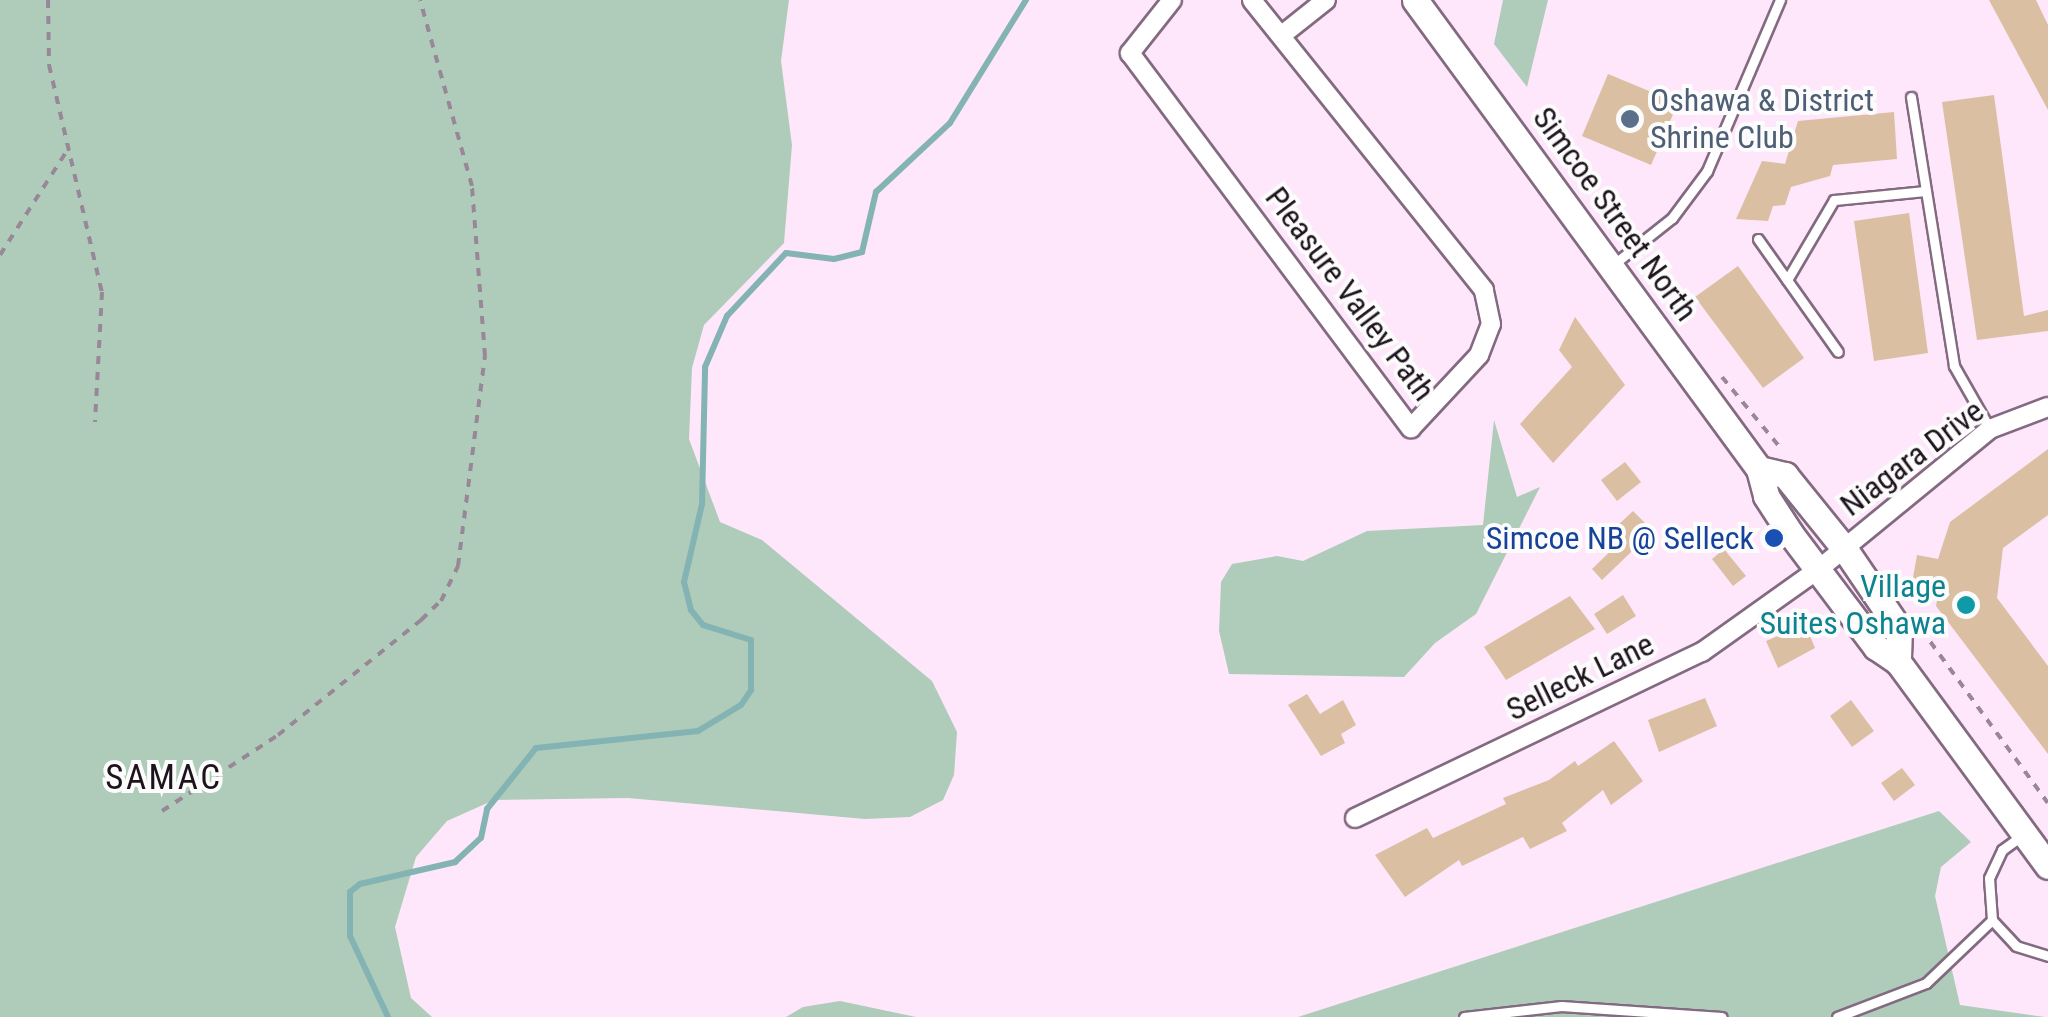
<!DOCTYPE html>
<html>
<head>
<meta charset="utf-8">
<style>
  body { margin:0 }
  #map { position:relative; width:2048px; height:1017px; overflow:hidden; background:#fee7fb; font-family:"Roboto Condensed",sans-serif }
  div>[style] { position:absolute }
  [style*='--x'] { left:calc(var(--x)*1px); top:calc(var(--y)*1px); width:calc(var(--w)*1px); rotate:calc(var(--a)*1deg) }
  .green>* { inset:0; background:#afccba }
  .stream>* { height:6px; margin:-3px; padding:0 3px; transform-origin:3px; border-radius:3px; background:#84b3b3 }
  .building>* { inset:0; background:#dabfa2 }
  .path>* { height:4px; margin-top:-2px; transform-origin:0; background:repeating-linear-gradient(90deg,#988796 0 8px,transparent 0 16px) }
  .roads { filter:drop-shadow(2px 0 #836a81) drop-shadow(-2px 0 #836a81) drop-shadow(0 2px #836a81) drop-shadow(0 -2px #836a81) }
  .service>* { height:9px; margin:-4.5px; padding:0 4.5px; transform-origin:4.5px; border-radius:4.5px; background:#fff }
  .minor>* { height:18px; margin:-9px; padding:0 9px; transform-origin:9px; border-radius:9px; background:#fff }
  .secondary>* { height:25px; margin:-12.5px; padding:0 12.5px; transform-origin:12.5px; border-radius:12.5px; background:#fff }
  .dots>* { width:28px; height:28px; translate:-50% -50%; box-sizing:border-box; border:5px solid #fcfcfc; border-radius:50% }
  span { translate:-50% -50%; white-space:nowrap; text-align:center; line-height:1.15; -webkit-text-stroke:8px #fcfcfc; paint-order:stroke }
  .service-label { font-size:32px; color:#4e5e75 }
  .left { translate:0 -50%; text-align:left }
  .street-label { font-size:32px; color:#1d131c }
  .transit-label { font-size:32px; color:#164399 }
  .right { translate:-100% -50%; text-align:right }
  .culture-label { font-size:32px; color:#0d838f }
  .neighbourhood-label { font-size:35px; color:#1d131c; letter-spacing:2.5px }
</style>
</head>
<body>
<div id="map">
  <div class="green">
    <div style="clip-path:polygon(0 0,789px 0,781px 61px,792px 145px,784px 243px,704px 325px,692px 368px,689px 439px,720px 522px,762px 540px,932px 681px,957px 732px,954px 775px,943px 800px,910px 817px,865px 819px,628px 798px,494px 800px,447px 821px,416px 857px,395px 927px,411px 998px,432px 1017px,0 1017px)"></div>
    <div style="clip-path:polygon(1503px 0,1548px 0,1527px 87px,1494px 44px)"></div>
    <div style="clip-path:polygon(1494px 420px,1517px 497px,1540px 487px,1476px 614px,1435px 643px,1404px 677px,1229px 674px,1219px 631px,1221px 582px,1232px 564px,1277px 556px,1303px 561px,1367px 531px,1483px 525px)"></div>
    <div style="clip-path:polygon(1939px 811px,1971px 842px,1941px 867px,1935px 896px,1960px 1005px,2045px 1017px,1298px 1017px)"></div>
    <div style="clip-path:polygon(840px 1001px,916px 1017px,917px 1017px,786px 1017px,803px 1007px)"></div>
  </div>
  <div class="stream">
    <div style="--x:388;--y:1017;--w:89;--a:-115.1"></div>
    <div style="--x:350;--y:936;--w:44;--a:-90"></div>
    <div style="--x:350;--y:892;--w:13;--a:-39"></div>
    <div style="--x:360;--y:884;--w:98;--a:-13"></div>
    <div style="--x:455;--y:862;--w:35;--a:-43"></div>
    <div style="--x:481;--y:838;--w:30;--a:-78"></div>
    <div style="--x:487;--y:809;--w:78;--a:-51.2"></div>
    <div style="--x:536;--y:748;--w:163;--a:-6"></div>
    <div style="--x:698;--y:731;--w:50;--a:-31.2"></div>
    <div style="--x:741;--y:705;--w:18;--a:-56"></div>
    <div style="--x:751;--y:690;--w:50;--a:-90"></div>
    <div style="--x:751;--y:640;--w:50;--a:-162.6"></div>
    <div style="--x:703;--y:625;--w:19;--a:-129"></div>
    <div style="--x:691;--y:610;--w:29;--a:-104"></div>
    <div style="--x:684;--y:582;--w:80;--a:-77"></div>
    <div style="--x:702;--y:504;--w:137;--a:-88.7"></div>
    <div style="--x:705;--y:367;--w:56;--a:-66.7"></div>
    <div style="--x:727;--y:316;--w:86;--a:-46.9"></div>
    <div style="--x:786;--y:253;--w:48;--a:7.1"></div>
    <div style="--x:834;--y:259;--w:29;--a:-14"></div>
    <div style="--x:862;--y:252;--w:62;--a:-76.9"></div>
    <div style="--x:876;--y:192;--w:101;--a:-43"></div>
    <div style="--x:950;--y:123;--w:145;--a:-58.3"></div>
  </div>
  <div class="building">
    <div style="clip-path:polygon(1989px 0,2036px 0,2048px 25px,2048px 110px)"></div>
    <div style="clip-path:polygon(1608px 74px,1678px 103px,1651px 165px,1582px 136px)"></div>
    <div style="clip-path:polygon(1994px 95px,2024px 316px,2048px 310px,2048px 331px,1977px 340px,1942px 102px)"></div>
    <div style="clip-path:polygon(1894px 112px,1897px 159px,1833px 165px,1830px 176px,1791px 187px,1785px 205px,1773px 206px,1768px 221px,1736px 219px,1762px 161px,1785px 164px,1798px 121px)"></div>
    <div style="clip-path:polygon(1909px 213px,1928px 353px,1874px 361px,1854px 221px)"></div>
    <div style="clip-path:polygon(1738px 266px,1804px 358px,1763px 388px,1695px 297px)"></div>
    <div style="clip-path:polygon(1575px 317px,1625px 385px,1553px 463px,1520px 424px,1572px 367px,1559px 350px)"></div>
    <div style="clip-path:polygon(2048px 449px,2048px 515px,2003px 548px,1997px 598px,2048px 666px,2048px 754px,1936px 606px,1939px 588px,1912px 583px,1917px 555px,1938px 559px,1950px 522px)"></div>
    <div style="clip-path:polygon(1625px 462px,1641px 482px,1617px 501px,1601px 480px)"></div>
    <div style="clip-path:polygon(1633px 511px,1653px 531px,1602px 580px,1592px 569px,1624px 538px,1615px 528px)"></div>
    <div style="clip-path:polygon(1724px 549px,1746px 576px,1733px 586px,1712px 559px)"></div>
    <div style="clip-path:polygon(1623px 595px,1636px 616px,1607px 634px,1594px 614px)"></div>
    <div style="clip-path:polygon(1570px 596px,1595px 629px,1506px 680px,1484px 647px)"></div>
    <div style="clip-path:polygon(1805px 624px,1815px 648px,1778px 668px,1766px 641px)"></div>
    <div style="clip-path:polygon(1307px 694px,1320px 714px,1343px 700px,1356px 725px,1341px 734px,1345px 743px,1321px 756px,1288px 705px)"></div>
    <div style="clip-path:polygon(1705px 698px,1717px 726px,1659px 752px,1648px 720px)"></div>
    <div style="clip-path:polygon(1851px 700px,1874px 731px,1852px 747px,1830px 716px)"></div>
    <div style="clip-path:polygon(1614px 741px,1643px 781px,1611px 805px,1603px 790px,1562px 823px,1567px 831px,1530px 849px,1523px 837px,1462px 866px,1459px 860px,1405px 897px,1375px 855px,1427px 828px,1433px 838px,1506px 804px,1503px 798px,1549px 780px,1575px 761px,1578px 766px)"></div>
    <div style="clip-path:polygon(1902px 768px,1915px 785px,1894px 801px,1881px 783px)"></div>
  </div>
  <div class="path">
    <div style="--x:48;--y:0;--w:65;--a:89.1"></div>
    <div style="--x:49;--y:65;--w:233;--a:76.9"></div>
    <div style="--x:102;--y:292;--w:130;--a:93.1"></div>
    <div style="--x:0;--y:255;--w:126;--a:-57.3"></div>
    <div style="--x:1722;--y:377;--w:96;--a:50.5"></div>
    <div style="--x:1921;--y:629;--w:215;--a:53.9"></div>
    <div style="--x:162;--y:811;--w:139;--a:-33.2"></div>
    <div style="--x:278;--y:735;--w:184;--a:-38.8"></div>
    <div style="--x:421;--y:620;--w:28;--a:-44"></div>
    <div style="--x:441;--y:601;--w:39;--a:-64"></div>
    <div style="--x:458;--y:566;--w:212;--a:-82.7"></div>
    <div style="--x:485;--y:356;--w:170;--a:-94.4"></div>
    <div style="--x:472;--y:186;--w:193;--a:-105.6"></div>
  </div>
  <div class="roads">
    <div class="service">
      <div style="--x:1911;--y:97;--w:272;--a:80.9"></div>
      <div style="--x:1954;--y:366;--w:73;--a:60.3"></div>
      <div style="--x:1758;--y:239;--w:138;--a:54.7"></div>
      <div style="--x:1614;--y:264;--w:74;--a:-38.4"></div>
      <div style="--x:1672;--y:218;--w:59;--a:-53.3"></div>
      <div style="--x:1707;--y:171;--w:186;--a:-66.9"></div>
      <div style="--x:1787;--y:280;--w:93;--a:-59.6"></div>
      <div style="--x:1834;--y:200;--w:92;--a:-5.6"></div>
      <div style="--x:1992;--y:920;--w:35;--a:47"></div>
      <div style="--x:2016;--y:946;--w:34;--a:17"></div>
      <div style="--x:1464;--y:1017;--w:98;--a:-6.5"></div>
      <div style="--x:1561;--y:1006;--w:161;--a:3.9"></div>
      <div style="--x:1837;--y:1017;--w:95;--a:-20.9"></div>
      <div style="--x:1926;--y:983;--w:91;--a:-43.7"></div>
      <div style="--x:1992;--y:920;--w:42;--a:-94.1"></div>
      <div style="--x:1989;--y:878;--w:31;--a:-65"></div>
      <div style="--x:2002;--y:850;--w:27;--a:-36"></div>
    </div>
    <div class="minor">
      <div style="--x:1172;--y:0;--w:68;--a:128.4"></div>
      <div style="--x:1130;--y:53;--w:469;--a:53.2"></div>
      <div style="--x:1411;--y:428;--w:100;--a:-47"></div>
      <div style="--x:1479;--y:355;--w:33;--a:-69"></div>
      <div style="--x:1491;--y:324;--w:35;--a:-102"></div>
      <div style="--x:1484;--y:290;--w:371;--a:-128.7"></div>
      <div style="--x:1282;--y:35;--w:56;--a:-38.5"></div>
      <div style="--x:1355;--y:818;--w:385;--a:-25.6"></div>
      <div style="--x:1702;--y:652;--w:143;--a:-35.4"></div>
      <div style="--x:1819;--y:569;--w:221;--a:-39.3"></div>
      <div style="--x:1990;--y:429;--w:62;--a:-20.8"></div>
    </div>
    <div class="secondary">
      <div style="--x:1415;--y:0;--w:582;--a:53.74"></div>
      <div style="--x:1759;--y:469;--w:28;--a:75"></div>
      <div style="--x:1766;--y:496;--w:44;--a:57"></div>
      <div style="--x:1790;--y:533;--w:143;--a:53"></div>
      <div style="--x:1876;--y:647;--w:27;--a:34"></div>
      <div style="--x:1898;--y:662;--w:253;--a:53.7"></div>
      <div style="--x:1759;--y:469;--w:27;--a:13"></div>
      <div style="--x:1785;--y:475;--w:94;--a:51.1"></div>
      <div style="--x:1844;--y:548;--w:98;--a:55.8"></div>
      <div style="--x:1899;--y:629;--w:33;--a:92"></div>
    </div>
  </div>
  <div class="dots">
    <div style="left:1630px;top:119px;background:#5c6f8a"></div>
    <div style="left:1774px;top:538px;background:#1a4fb4"></div>
    <div style="left:1966px;top:605px;background:#0f9aa8"></div>
  </div>
  <div class="service-label">
    <span class="left" style="left:1650px;top:119px">Oshawa &amp; District<br>Shrine Club</span>
  </div>
  <div class="street-label">
    <span style="left:1615px;top:214px;rotate:54deg">Simcoe Street North</span>
    <span style="left:1350px;top:294px;rotate:53deg">Pleasure Valley Path</span>
    <span style="left:1912px;top:458px;rotate:-37deg">Niagara Drive</span>
    <span style="left:1580px;top:677px;rotate:-26deg">Selleck Lane</span>
  </div>
  <div class="transit-label">
    <span class="right" style="left:1754px;top:538px">Simcoe NB @ Selleck</span>
  </div>
  <div class="culture-label">
    <span class="right" style="left:1946px;top:605px">Village<br>Suites Oshawa</span>
  </div>
  <div class="neighbourhood-label">
    <span style="left:164px;top:778px">SAMAC</span>
  </div>
</div>
</body>
</html>
